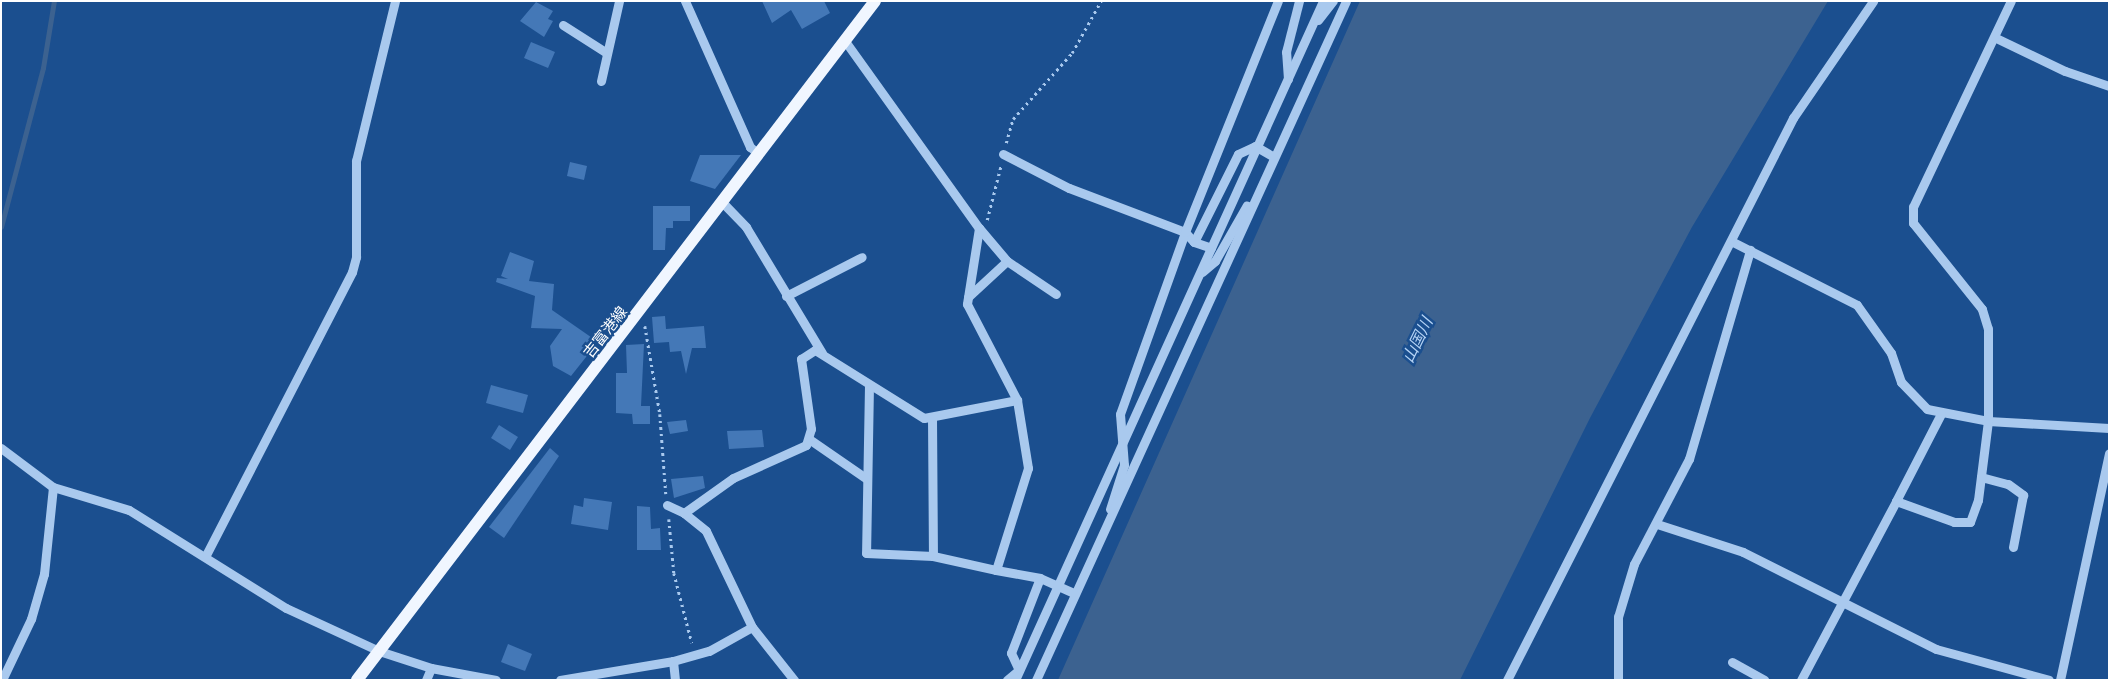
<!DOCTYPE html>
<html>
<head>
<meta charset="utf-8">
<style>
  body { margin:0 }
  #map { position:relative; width:2110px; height:681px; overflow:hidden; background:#1b4f8f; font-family:"Noto Sans","Noto Sans JP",sans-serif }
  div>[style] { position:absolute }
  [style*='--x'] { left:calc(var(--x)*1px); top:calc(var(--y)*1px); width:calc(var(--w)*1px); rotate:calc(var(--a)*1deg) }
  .water>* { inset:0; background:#3c6290 }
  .stream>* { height:4.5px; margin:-2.25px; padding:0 2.25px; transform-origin:2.25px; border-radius:2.25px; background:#3c6290 }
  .building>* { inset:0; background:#4478b7 }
  .path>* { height:2.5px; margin-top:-1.25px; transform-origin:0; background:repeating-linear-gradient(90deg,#a9c9ee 0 2.5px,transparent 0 6.5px) }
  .minor>* { height:9px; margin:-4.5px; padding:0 4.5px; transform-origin:4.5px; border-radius:4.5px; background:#a9c9ee }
  .major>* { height:12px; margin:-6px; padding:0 6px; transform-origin:6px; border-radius:6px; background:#f0f6ff }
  span { translate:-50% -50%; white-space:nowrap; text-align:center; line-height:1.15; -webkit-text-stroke:5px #1b4f8f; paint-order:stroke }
  .street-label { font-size:15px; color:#fff }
  .water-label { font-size:16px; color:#b5d3f5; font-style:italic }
  .frame { position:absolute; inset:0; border:2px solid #fff; pointer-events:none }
</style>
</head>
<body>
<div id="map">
  <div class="water">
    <div style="clip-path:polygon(1360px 1px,1828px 1px,1692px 227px,1590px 418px,1460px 680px,1058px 680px)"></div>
  </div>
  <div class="stream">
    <div style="--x:1;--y:227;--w:164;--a:-75.2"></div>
    <div style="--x:43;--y:68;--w:68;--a:-80.7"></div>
  </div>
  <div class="building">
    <div style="clip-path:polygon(762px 1px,824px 1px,830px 13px,802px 29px,791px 10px,772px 23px)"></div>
    <div style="clip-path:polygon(536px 2px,553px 11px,548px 19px,553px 21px,544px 37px,520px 21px)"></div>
    <div style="clip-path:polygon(531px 42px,555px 52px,548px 68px,524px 58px)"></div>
    <div style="clip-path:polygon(700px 155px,741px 155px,715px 189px,690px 181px)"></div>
    <div style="clip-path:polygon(570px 162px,587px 166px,584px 180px,567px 176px)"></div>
    <div style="clip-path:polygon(653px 206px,690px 206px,690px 221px,673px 221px,673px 228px,666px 228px,665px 250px,653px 250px)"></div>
    <div style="clip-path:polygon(510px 252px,534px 261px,529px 281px,554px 284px,552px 310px,598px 342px,571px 376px,553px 366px,550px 346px,562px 329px,531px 328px,535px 296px,496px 282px,497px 278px,508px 279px,501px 276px)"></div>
    <div style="clip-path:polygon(665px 316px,666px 329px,704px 326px,706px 348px,692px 348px,686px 374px,681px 351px,670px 352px,669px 342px,654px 343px,652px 317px)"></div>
    <div style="clip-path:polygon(644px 344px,641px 406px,650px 406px,650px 424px,633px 424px,632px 414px,616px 413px,616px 373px,627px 373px,626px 345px)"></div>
    <div style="clip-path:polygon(491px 385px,528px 395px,523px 413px,486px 403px)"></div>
    <div style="clip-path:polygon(686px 420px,688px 431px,670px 434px,667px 422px)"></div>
    <div style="clip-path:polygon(499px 425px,518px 437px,510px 450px,491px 438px)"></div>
    <div style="clip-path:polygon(762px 430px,764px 447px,729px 449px,727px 431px)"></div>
    <div style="clip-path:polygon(550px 448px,559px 456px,504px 538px,489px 527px)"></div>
    <div style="clip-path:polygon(703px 476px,705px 488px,674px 498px,671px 479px)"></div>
    <div style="clip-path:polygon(584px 498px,612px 502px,608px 530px,571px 524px,574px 505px,583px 507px)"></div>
    <div style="clip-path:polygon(637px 506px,650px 507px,651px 529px,660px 528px,661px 550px,637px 550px)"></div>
    <div style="clip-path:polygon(508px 644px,532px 654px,525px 671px,501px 662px)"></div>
  </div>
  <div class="path">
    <div style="--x:1006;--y:143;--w:25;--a:-74"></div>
    <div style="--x:1013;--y:119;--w:89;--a:-48.2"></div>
    <div style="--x:1072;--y:53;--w:60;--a:-60.9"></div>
    <div style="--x:987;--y:220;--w:57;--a:-75.7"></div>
    <div style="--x:645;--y:326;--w:89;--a:80.3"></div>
    <div style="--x:660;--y:414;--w:80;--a:85.7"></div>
    <div style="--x:669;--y:519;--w:54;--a:84.7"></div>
    <div style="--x:674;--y:573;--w:72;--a:75.6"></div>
  </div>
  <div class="minor">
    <div style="--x:685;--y:1;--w:160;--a:66"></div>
    <div style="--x:750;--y:147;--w:10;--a:37"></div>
    <div style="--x:1318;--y:20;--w:24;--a:-52"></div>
    <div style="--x:563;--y:25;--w:52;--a:32.5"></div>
    <div style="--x:1996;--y:38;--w:76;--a:25.6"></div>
    <div style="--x:2065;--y:71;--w:46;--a:18.8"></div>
    <div style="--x:845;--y:41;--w:230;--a:54.4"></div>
    <div style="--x:979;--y:228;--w:43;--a:49.7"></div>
    <div style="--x:1007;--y:261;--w:59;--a:34"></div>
    <div style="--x:1288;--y:79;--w:27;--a:-94"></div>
    <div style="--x:1286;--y:52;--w:53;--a:-75.7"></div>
    <div style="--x:601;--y:81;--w:82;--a:-77.3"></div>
    <div style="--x:1003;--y:154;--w:74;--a:27.3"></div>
    <div style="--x:1069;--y:188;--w:124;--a:20.8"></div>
    <div style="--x:1185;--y:232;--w:13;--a:48"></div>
    <div style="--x:1194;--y:242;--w:18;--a:19"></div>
    <div style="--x:722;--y:202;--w:35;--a:46"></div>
    <div style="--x:746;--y:227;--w:147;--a:58.9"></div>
    <div style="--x:979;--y:228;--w:77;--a:99"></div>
    <div style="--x:967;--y:304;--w:108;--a:62.5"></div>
    <div style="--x:1017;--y:400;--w:69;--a:80.8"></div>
    <div style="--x:1028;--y:468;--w:107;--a:107.4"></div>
    <div style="--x:996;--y:570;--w:45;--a:10.3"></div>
    <div style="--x:1040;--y:578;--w:36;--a:24"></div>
    <div style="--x:1731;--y:241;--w:141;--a:26.9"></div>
    <div style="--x:1857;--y:305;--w:59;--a:54.7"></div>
    <div style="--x:1891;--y:353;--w:31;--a:71"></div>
    <div style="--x:1901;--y:382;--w:37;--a:46"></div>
    <div style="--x:1927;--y:409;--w:62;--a:11.1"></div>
    <div style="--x:1988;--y:421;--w:121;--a:3.3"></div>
    <div style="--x:1194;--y:242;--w:98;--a:-63.4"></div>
    <div style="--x:1238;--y:154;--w:19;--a:-25"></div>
    <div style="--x:1255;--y:146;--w:22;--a:30"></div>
    <div style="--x:1202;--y:272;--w:17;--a:-40"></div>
    <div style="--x:1215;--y:261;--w:64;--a:-60.3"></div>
    <div style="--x:786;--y:296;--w:85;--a:-27.2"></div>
    <div style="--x:968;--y:297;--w:53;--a:-42.7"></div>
    <div style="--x:869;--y:385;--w:168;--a:91"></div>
    <div style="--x:866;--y:553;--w:67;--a:2.6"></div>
    <div style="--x:933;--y:556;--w:65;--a:12.5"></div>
    <div style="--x:932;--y:417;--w:139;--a:89.6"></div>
    <div style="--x:809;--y:439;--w:70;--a:34.6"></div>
    <div style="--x:1;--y:448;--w:65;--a:36.9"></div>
    <div style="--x:53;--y:487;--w:79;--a:16.8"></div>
    <div style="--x:129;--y:510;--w:185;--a:32"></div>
    <div style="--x:286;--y:608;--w:102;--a:24.8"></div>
    <div style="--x:379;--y:651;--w:55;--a:18.1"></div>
    <div style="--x:431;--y:668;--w:66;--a:10.5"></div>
    <div style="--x:1981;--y:477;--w:28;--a:15"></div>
    <div style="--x:2008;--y:484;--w:19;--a:36"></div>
    <div style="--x:2023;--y:495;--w:53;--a:100.9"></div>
    <div style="--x:1896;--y:501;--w:98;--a:-62.7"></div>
    <div style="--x:667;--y:505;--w:19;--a:25"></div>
    <div style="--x:684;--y:513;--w:60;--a:-35.5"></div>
    <div style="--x:733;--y:478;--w:80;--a:-24.3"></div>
    <div style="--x:806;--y:445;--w:17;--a:-73"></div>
    <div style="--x:811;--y:429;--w:71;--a:-98.1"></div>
    <div style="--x:801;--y:359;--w:17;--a:-33"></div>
    <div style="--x:815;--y:350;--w:128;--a:32"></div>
    <div style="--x:924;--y:418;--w:95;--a:-11"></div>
    <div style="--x:1110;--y:509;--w:46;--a:-72.3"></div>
    <div style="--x:1124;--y:465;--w:51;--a:-94.5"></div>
    <div style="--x:1120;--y:414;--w:193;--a:-70.3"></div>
    <div style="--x:1185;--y:232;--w:249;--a:-68.1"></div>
    <div style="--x:684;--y:513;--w:28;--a:39"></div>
    <div style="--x:706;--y:531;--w:106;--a:64.4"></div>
    <div style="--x:1657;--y:524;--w:90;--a:18"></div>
    <div style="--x:1743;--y:552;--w:216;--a:26.7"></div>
    <div style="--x:1936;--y:649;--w:117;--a:15.3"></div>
    <div style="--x:206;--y:555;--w:318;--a:-62.7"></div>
    <div style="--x:352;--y:272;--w:16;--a:-75"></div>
    <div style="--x:356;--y:257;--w:96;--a:-90"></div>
    <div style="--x:356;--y:161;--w:165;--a:-76.3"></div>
    <div style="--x:673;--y:661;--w:19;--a:84"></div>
    <div style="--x:1732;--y:662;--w:37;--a:29"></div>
    <div style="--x:2;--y:680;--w:68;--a:-64.6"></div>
    <div style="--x:31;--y:619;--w:47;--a:-73.9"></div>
    <div style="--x:44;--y:574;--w:87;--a:-84.1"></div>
    <div style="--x:426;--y:680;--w:13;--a:-67"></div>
    <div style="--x:560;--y:680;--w:115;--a:-9.5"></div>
    <div style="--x:673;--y:661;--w:37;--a:-16"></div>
    <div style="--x:709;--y:651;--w:49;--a:-29.2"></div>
    <div style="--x:752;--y:627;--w:68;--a:51.6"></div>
    <div style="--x:1007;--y:680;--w:16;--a:-40"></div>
    <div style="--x:1019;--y:670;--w:19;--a:-115"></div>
    <div style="--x:1011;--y:653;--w:80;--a:-68.9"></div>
    <div style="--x:1015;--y:680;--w:746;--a:-65.6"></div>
    <div style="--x:1036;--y:680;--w:746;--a:-65.46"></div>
    <div style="--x:1507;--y:680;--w:631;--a:-63.03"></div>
    <div style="--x:1793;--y:118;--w:142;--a:-55.6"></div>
    <div style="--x:1618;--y:680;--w:63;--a:-90"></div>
    <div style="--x:1618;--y:617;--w:55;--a:-73.2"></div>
    <div style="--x:1634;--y:564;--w:119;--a:-62.4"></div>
    <div style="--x:1689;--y:459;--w:218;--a:-73.7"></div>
    <div style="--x:1801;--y:680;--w:203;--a:-62"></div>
    <div style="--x:1896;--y:501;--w:62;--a:19.9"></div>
    <div style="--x:1954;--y:522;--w:16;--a:0"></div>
    <div style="--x:1970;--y:522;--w:23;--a:-70"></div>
    <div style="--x:1978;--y:500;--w:80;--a:-82.8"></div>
    <div style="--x:1988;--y:421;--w:92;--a:-90"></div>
    <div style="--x:1988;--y:329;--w:21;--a:-107"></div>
    <div style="--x:1982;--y:309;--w:110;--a:-128.7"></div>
    <div style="--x:1913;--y:223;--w:16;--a:-90"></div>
    <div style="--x:1913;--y:207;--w:228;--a:-64.6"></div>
    <div style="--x:2060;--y:680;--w:232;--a:-77.8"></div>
  </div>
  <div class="major">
    <div style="--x:357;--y:680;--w:854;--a:-52.66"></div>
  </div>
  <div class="street-label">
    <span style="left:605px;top:332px;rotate:-52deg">吉富港線</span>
  </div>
  <div class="water-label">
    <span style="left:1417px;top:340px;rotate:-64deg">山国川</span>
  </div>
  <div class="frame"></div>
</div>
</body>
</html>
